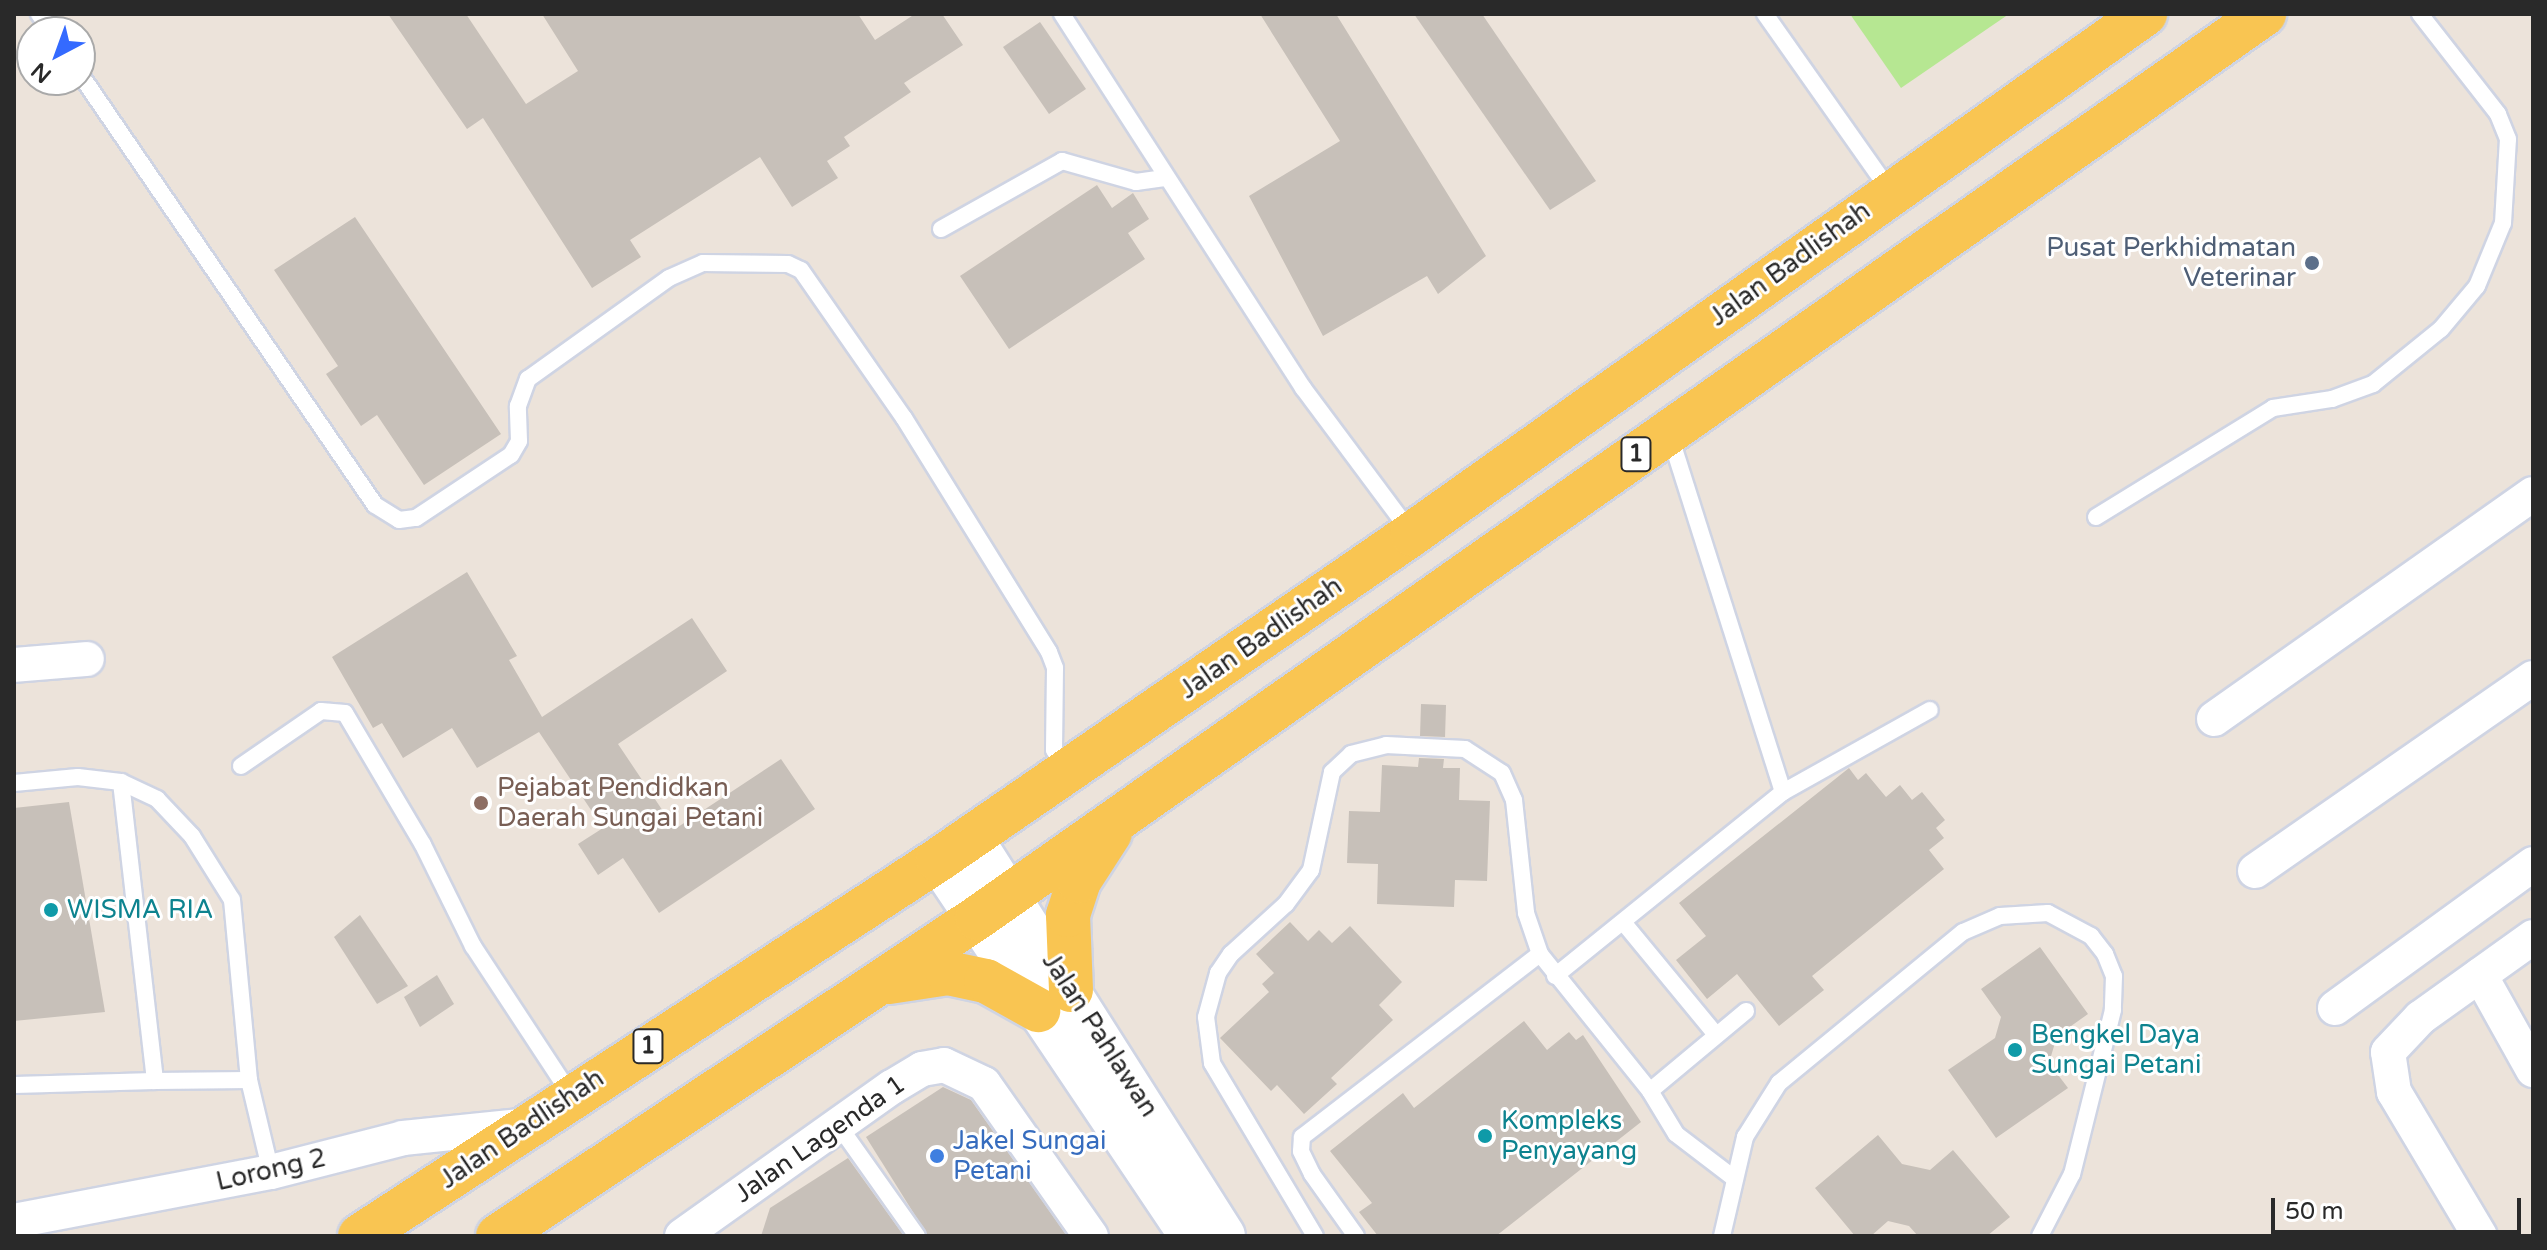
<!DOCTYPE html>
<html>
<head>
<meta charset="utf-8">
<style>
  body { margin:0 }
  #map { position:relative; width:2547px; height:1250px; overflow:hidden; background:#ece3da; font-family:"Varela Round",sans-serif }
  div>[style] { position:absolute }
  [style*='--x'] { left:calc(var(--x)*1px); top:calc(var(--y)*1px); width:calc(var(--w)*1px); rotate:calc(var(--a)*1deg) }
  .green>* { inset:0; background:#b6e792 }
  .building>* { inset:0; background:#c7c0b9 }
  .roads { filter:drop-shadow(2px 0 #cfd4e3) drop-shadow(-2px 0 #cfd4e3) drop-shadow(0 2px #cfd4e3) drop-shadow(0 -2px #cfd4e3) }
  .service>* { height:16px; margin:-8px; padding:0 8px; transform-origin:8px; border-radius:8px; background:#fff }
  .minor>* { height:34px; margin:-17px; padding:0 17px; transform-origin:17px; border-radius:17px; background:#fff }
  .tertiary>* { height:42px; margin:-21px; padding:0 21px; transform-origin:21px; border-radius:21px; background:#fff }
  .primary>* { height:44px; margin:-22px; padding:0 22px; transform-origin:22px; border-radius:22px; background:#f9c552 }
  .dots>* { width:22px; height:22px; translate:-50% -50%; box-sizing:border-box; border:4px solid #fff; border-radius:50% }
  span { translate:-50% -50%; white-space:nowrap; text-align:center; line-height:1.15; -webkit-text-stroke:6px #fff; paint-order:stroke }
  .shield-label span { padding:2px 6px; background:#fff; border:2px solid; border-radius:6px; -webkit-text-stroke-width:0 }
  .shield-label { font-size:24px; color:#292929; font-weight:700 }
  .service-label { font-size:26px; color:#4e5e75 }
  .right { translate:-100% -50%; text-align:right }
  .street-label { font-size:26px; color:#292929 }
  .education-label { font-size:26px; color:#785e54 }
  .left { translate:0 -50%; text-align:left }
  .culture-label { font-size:26px; color:#0d838f }
  .shop-label { font-size:26px; color:#366cbe }
  .frame { position:absolute; inset:0; border:16px solid #292929; pointer-events:none }
  .north { position:absolute; left:16px; top:16px; width:80px; height:80px; box-sizing:border-box; background:#fff; border:2px solid #a9a9a9; border-radius:50%; rotate:221deg; font-size:22px; font-weight:700; line-height:32px; text-align:center; color:#292929 }
  .north::after { content:''; display:block; margin:auto; width:28px; height:36px; background:#346aff; clip-path:polygon(50% 0,100% 100%,50% 72%,0 100%) }
  .scale { position:absolute; left:2271px; top:1198px; width:250px; height:36px; box-sizing:border-box; border:4px solid #292929; border-top:0; padding-left:10px; font-size:24px; line-height:28px; white-space:nowrap; color:#292929; -webkit-text-stroke:6px #fff; paint-order:stroke }
</style>
</head>
<body>
<div id="map">
  <div class="green">
    <div style="clip-path:polygon(1850px 14px,2009px 14px,1901px 88px)"></div>
  </div>
  <div class="building">
    <div style="clip-path:polygon(388px 14px,466px 14px,526px 104px,578px 71px,542px 14px,858px 14px,875px 40px,915px 14px,942px 14px,963px 45px,904px 83px,911px 92px,844px 137px,850px 146px,827px 161px,838px 178px,792px 207px,760px 157px,630px 240px,641px 257px,592px 288px,483px 118px,467px 129px)"></div>
    <div style="clip-path:polygon(1260px 14px,1336px 14px,1486px 256px,1438px 294px,1427px 276px,1323px 336px,1249px 196px,1340px 141px)"></div>
    <div style="clip-path:polygon(1414px 14px,1482px 14px,1596px 181px,1550px 210px)"></div>
    <div style="clip-path:polygon(1040px 22px,1086px 89px,1049px 114px,1003px 47px)"></div>
    <div style="clip-path:polygon(1097px 185px,1112px 208px,1133px 193px,1149px 219px,1128px 233px,1145px 259px,1009px 349px,960px 276px)"></div>
    <div style="clip-path:polygon(355px 217px,501px 434px,424px 485px,377px 415px,361px 426px,326px 374px,338px 366px,274px 270px)"></div>
    <div style="clip-path:polygon(467px 572px,517px 656px,509px 660px,542px 717px,692px 618px,727px 671px,618px 744px,675px 829px,781px 759px,815px 809px,659px 913px,623px 858px,598px 875px,578px 844px,603px 828px,539px 732px,477px 768px,452px 728px,403px 758px,382px 723px,373px 728px,332px 657px)"></div>
    <div style="clip-path:polygon(1421px 704px,1446px 705px,1445px 737px,1420px 736px)"></div>
    <div style="clip-path:polygon(1419px 758px,1444px 759px,1443px 768px,1460px 768px,1459px 800px,1490px 801px,1487px 881px,1455px 880px,1454px 907px,1377px 904px,1378px 864px,1347px 863px,1349px 811px,1380px 812px,1382px 765px,1418px 767px)"></div>
    <div style="clip-path:polygon(1849px 768px,1858px 780px,1866px 773px,1886px 797px,1900px 785px,1912px 800px,1922px 792px,1945px 820px,1936px 828px,1944px 838px,1929px 850px,1944px 869px,1812px 976px,1824px 990px,1779px 1026px,1737px 974px,1707px 999px,1676px 960px,1706px 936px,1679px 903px)"></div>
    <div style="clip-path:polygon(69px 802px,105px 1012px,14px 1021px,14px 808px)"></div>
    <div style="clip-path:polygon(360px 915px,408px 986px,377px 1004px,334px 937px)"></div>
    <div style="clip-path:polygon(1290px 922px,1308px 941px,1319px 930px,1332px 943px,1350px 926px,1402px 982px,1379px 1005px,1393px 1020px,1331px 1078px,1337px 1084px,1304px 1114px,1277px 1085px,1271px 1091px,1220px 1038px,1269px 992px,1262px 984px,1274px 973px,1256px 954px)"></div>
    <div style="clip-path:polygon(2040px 947px,2088px 1014px,2057px 1036px,2049px 1063px,2068px 1088px,1996px 1138px,1948px 1070px,1995px 1038px,2001px 1017px,1981px 989px)"></div>
    <div style="clip-path:polygon(437px 975px,454px 1004px,420px 1027px,404px 997px)"></div>
    <div style="clip-path:polygon(1524px 1021px,1547px 1050px,1569px 1032px,1576px 1040px,1583px 1035px,1641px 1122px,1496px 1236px,1378px 1236px,1359px 1212px,1372px 1203px,1330px 1151px,1403px 1093px,1414px 1108px)"></div>
    <div style="clip-path:polygon(943px 1087px,971px 1100px,1067px 1236px,928px 1236px,866px 1137px)"></div>
    <div style="clip-path:polygon(1878px 1135px,1902px 1164px,1930px 1170px,1953px 1150px,2010px 1217px,1987px 1236px,1918px 1236px,1909px 1226px,1888px 1221px,1871px 1236px,1855px 1236px,1815px 1188px)"></div>
    <div style="clip-path:polygon(848px 1158px,904px 1236px,761px 1236px,770px 1208px)"></div>
  </div>
  <div class="roads">
    <div class="service">
      <div style="--x:39;--y:14;--w:22;--a:54"></div>
      <div style="--x:1062;--y:14;--w:445;--a:57.2"></div>
      <div style="--x:1303;--y:388;--w:181;--a:53.3"></div>
      <div style="--x:1765;--y:14;--w:217;--a:54.8"></div>
      <div style="--x:80;--y:74;--w:522;--a:55.61"></div>
      <div style="--x:375;--y:505;--w:28;--a:32"></div>
      <div style="--x:399;--y:520;--w:17;--a:-7"></div>
      <div style="--x:416;--y:518;--w:114;--a:-33.6"></div>
      <div style="--x:511;--y:455;--w:16;--a:-60"></div>
      <div style="--x:519;--y:441;--w:35;--a:-92"></div>
      <div style="--x:518;--y:406;--w:29;--a:-70"></div>
      <div style="--x:528;--y:379;--w:173;--a:-35.6"></div>
      <div style="--x:669;--y:278;--w:37;--a:-24"></div>
      <div style="--x:703;--y:263;--w:85;--a:0.7"></div>
      <div style="--x:788;--y:264;--w:14;--a:25"></div>
      <div style="--x:801;--y:270;--w:180;--a:55.2"></div>
      <div style="--x:904;--y:418;--w:275;--a:58.2"></div>
      <div style="--x:1049;--y:652;--w:17;--a:69"></div>
      <div style="--x:1055;--y:668;--w:82;--a:90.7"></div>
      <div style="--x:1054;--y:750;--w:23;--a:59"></div>
      <div style="--x:941;--y:229;--w:139;--a:-29.3"></div>
      <div style="--x:1062;--y:161;--w:77;--a:15.8"></div>
      <div style="--x:1136;--y:182;--w:27;--a:-8"></div>
      <div style="--x:2096;--y:517;--w:208;--a:-31.6"></div>
      <div style="--x:2273;--y:408;--w:60;--a:-8.7"></div>
      <div style="--x:2332;--y:399;--w:44;--a:-20.1"></div>
      <div style="--x:2373;--y:384;--w:87;--a:-39"></div>
      <div style="--x:2441;--y:329;--w:56;--a:-50.1"></div>
      <div style="--x:2477;--y:286;--w:68;--a:-67.6"></div>
      <div style="--x:2503;--y:223;--w:84;--a:-86.6"></div>
      <div style="--x:2508;--y:139;--w:27;--a:-112"></div>
      <div style="--x:2498;--y:114;--w:127;--a:-128"></div>
      <div style="--x:241;--y:766;--w:97;--a:-34.5"></div>
      <div style="--x:321;--y:711;--w:24;--a:5"></div>
      <div style="--x:345;--y:713;--w:153;--a:59.4"></div>
      <div style="--x:423;--y:845;--w:113;--a:63.7"></div>
      <div style="--x:473;--y:946;--w:178;--a:56.7"></div>
      <div style="--x:121;--y:782;--w:40;--a:25"></div>
      <div style="--x:157;--y:799;--w:51;--a:46.6"></div>
      <div style="--x:192;--y:836;--w:75;--a:58"></div>
      <div style="--x:232;--y:900;--w:181;--a:84.6"></div>
      <div style="--x:14;--y:783;--w:64;--a:-5.4"></div>
      <div style="--x:78;--y:777;--w:43;--a:6.6"></div>
      <div style="--x:121;--y:782;--w:301;--a:83.5"></div>
      <div style="--x:155;--y:1081;--w:94;--a:-0.6"></div>
      <div style="--x:249;--y:1080;--w:95;--a:76.6"></div>
      <div style="--x:1783;--y:792;--w:168;--a:-29.2"></div>
      <div style="--x:1623;--y:922;--w:146;--a:50.5"></div>
      <div style="--x:1555;--y:976;--w:293;--a:-38.9"></div>
      <div style="--x:1783;--y:792;--w:378;--a:-107.6"></div>
      <div style="--x:14;--y:1085;--w:141;--a:-1.6"></div>
      <div style="--x:1650;--y:1091;--w:125;--a:-39.8"></div>
      <div style="--x:839;--y:1126;--w:135;--a:54.7"></div>
      <div style="--x:1315;--y:1236;--w:201;--a:-120.8"></div>
      <div style="--x:1212;--y:1063;--w:46;--a:-97.4"></div>
      <div style="--x:1206;--y:1017;--w:46;--a:-74.7"></div>
      <div style="--x:1218;--y:973;--w:23;--a:-56"></div>
      <div style="--x:1231;--y:954;--w:74;--a:-42.3"></div>
      <div style="--x:1286;--y:904;--w:42;--a:-53.7"></div>
      <div style="--x:1311;--y:870;--w:100;--a:-77.9"></div>
      <div style="--x:1332;--y:772;--w:26;--a:-43"></div>
      <div style="--x:1351;--y:754;--w:36;--a:-14"></div>
      <div style="--x:1386;--y:745;--w:79;--a:2.9"></div>
      <div style="--x:1465;--y:749;--w:44;--a:33"></div>
      <div style="--x:1502;--y:773;--w:30;--a:66"></div>
      <div style="--x:1514;--y:800;--w:114;--a:83.9"></div>
      <div style="--x:1526;--y:913;--w:43;--a:71.1"></div>
      <div style="--x:1540;--y:954;--w:176;--a:51.2"></div>
      <div style="--x:1650;--y:1091;--w:50;--a:58.8"></div>
      <div style="--x:1676;--y:1134;--w:74;--a:37.3"></div>
      <div style="--x:1356;--y:1236;--w:76;--a:-125.4"></div>
      <div style="--x:1312;--y:1174;--w:25;--a:-116"></div>
      <div style="--x:1301;--y:1151;--w:14;--a:-86"></div>
      <div style="--x:1302;--y:1137;--w:300;--a:-37.6"></div>
      <div style="--x:1722;--y:1236;--w:102;--a:-76.9"></div>
      <div style="--x:1745;--y:1137;--w:64;--a:-57.8"></div>
      <div style="--x:1779;--y:1083;--w:238;--a:-39.4"></div>
      <div style="--x:1963;--y:932;--w:40;--a:-23.4"></div>
      <div style="--x:2000;--y:916;--w:48;--a:-3.6"></div>
      <div style="--x:2048;--y:913;--w:49;--a:28.1"></div>
      <div style="--x:2091;--y:936;--w:23;--a:52"></div>
      <div style="--x:2105;--y:954;--w:24;--a:68"></div>
      <div style="--x:2114;--y:976;--w:34;--a:92"></div>
      <div style="--x:2113;--y:1010;--w:169;--a:104"></div>
      <div style="--x:2072;--y:1174;--w:70;--a:117.3"></div>
    </div>
    <div class="minor">
      <div style="--x:14;--y:665;--w:73;--a:-4.7"></div>
      <div style="--x:2214;--y:719;--w:390;--a:-35.2"></div>
      <div style="--x:2255;--y:871;--w:338;--a:-34.8"></div>
      <div style="--x:2480;--y:975;--w:109;--a:60.8"></div>
      <div style="--x:2335;--y:1008;--w:245;--a:-36"></div>
      <div style="--x:14;--y:1221;--w:262;--a:-10.8"></div>
      <div style="--x:271;--y:1172;--w:136;--a:-14.4"></div>
      <div style="--x:403;--y:1138;--w:126;--a:-5.9"></div>
      <div style="--x:682;--y:1236;--w:257;--a:-35.4"></div>
      <div style="--x:892;--y:1087;--w:35;--a:-31"></div>
      <div style="--x:922;--y:1069;--w:22;--a:-10"></div>
      <div style="--x:944;--y:1065;--w:44;--a:25.4"></div>
      <div style="--x:984;--y:1084;--w:186;--a:54.9"></div>
      <div style="--x:2480;--y:1236;--w:168;--a:-120.8"></div>
      <div style="--x:2394;--y:1092;--w:40;--a:-98.5"></div>
      <div style="--x:2388;--y:1052;--w:47;--a:-46.7"></div>
      <div style="--x:2420;--y:1018;--w:139;--a:-35.6"></div>
    </div>
    <div class="tertiary">
      <div style="--x:971;--y:837;--w:472;--a:57.6"></div>
      <div style="--x:938;--y:860;--w:453;--a:56.1"></div>
    </div>
    <div class="primary">
      <div style="--x:889;--y:982;--w:60;--a:-8.7"></div>
      <div style="--x:948;--y:973;--w:39;--a:12"></div>
      <div style="--x:986;--y:981;--w:60;--a:29.1"></div>
      <div style="--x:1071;--y:990;--w:75;--a:-92.3"></div>
      <div style="--x:1068;--y:915;--w:36;--a:-72"></div>
      <div style="--x:1079;--y:881;--w:57;--a:-57.1"></div>
      <div style="--x:360;--y:1236;--w:690;--a:-33.04"></div>
      <div style="--x:938;--y:860;--w:575;--a:-34.52"></div>
      <div style="--x:1412;--y:534;--w:899;--a:-35.35"></div>
      <div style="--x:498;--y:1236;--w:575;--a:-33.58"></div>
      <div style="--x:977;--y:918;--w:1573;--a:-35.08"></div>
    </div>
  </div>
  <div class="dots">
    <div style="left:2312px;top:263px;background:#5c6f8a"></div>
    <div style="left:481px;top:803px;background:#8d6e63"></div>
    <div style="left:51px;top:910px;background:#0f9aa8"></div>
    <div style="left:2015px;top:1050px;background:#0f9aa8"></div>
    <div style="left:1485px;top:1136px;background:#0f9aa8"></div>
    <div style="left:937px;top:1156px;background:#3f7fe0"></div>
  </div>
  <div class="shield-label">
    <span style="left:1636px;top:454px">1</span>
    <span style="left:648px;top:1046px">1</span>
  </div>
  <div class="service-label">
    <span class="right" style="left:2296px;top:263px">Pusat Perkhidmatan<br>Veterinar</span>
  </div>
  <div class="street-label">
    <span style="left:1790px;top:264px;rotate:-36deg">Jalan Badlishah</span>
    <span style="left:1261px;top:638px;rotate:-35deg">Jalan Badlishah</span>
    <span style="left:1100px;top:1035px;rotate:57deg">Jalan Pahlawan</span>
    <span style="left:522px;top:1129px;rotate:-34deg">Jalan Badlishah</span>
    <span style="left:820px;top:1139px;rotate:-35deg">Jalan Lagenda 1</span>
    <span style="left:271px;top:1170px;rotate:-13deg">Lorong 2</span>
  </div>
  <div class="education-label">
    <span class="left" style="left:497px;top:803px">Pejabat Pendidkan<br>Daerah Sungai Petani</span>
  </div>
  <div class="culture-label">
    <span class="left" style="left:67px;top:910px">WISMA RIA</span>
    <span class="left" style="left:2031px;top:1050px">Bengkel Daya<br>Sungai Petani</span>
    <span class="left" style="left:1501px;top:1136px">Kompleks<br>Penyayang</span>
  </div>
  <div class="shop-label">
    <span class="left" style="left:953px;top:1156px">Jakel Sungai<br>Petani</span>
  </div>
  <div class="frame"></div>
  <div class="north">N</div>
  <div class="scale">50 m</div>
</div>
</body>
</html>
